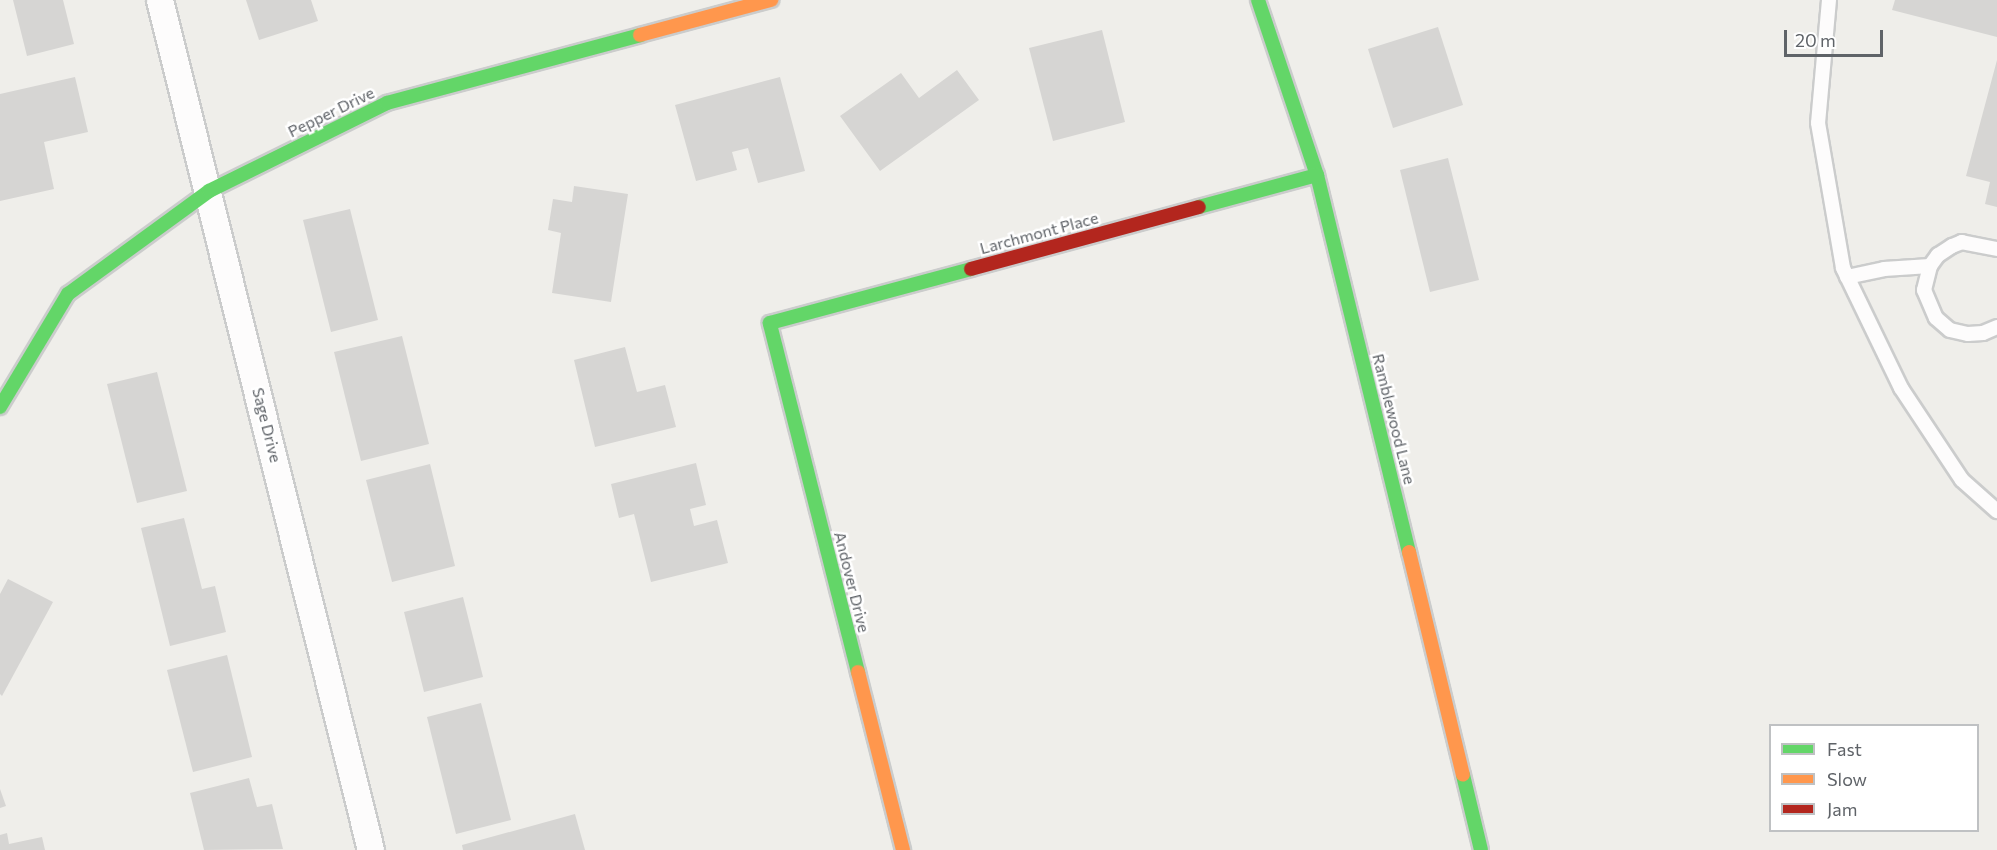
<!DOCTYPE html>
<html>
<head>
<meta charset="utf-8">
<style>
  body { margin:0 }
  #map { position:relative; width:1997px; height:850px; overflow:hidden; background:#efeeea; font-family:Commissioner,sans-serif }
  div>[style] { position:absolute }
  [style*='--x'] { left:calc(var(--x)*1px); top:calc(var(--y)*1px); width:calc(var(--w)*1px); rotate:calc(var(--a)*1deg) }
  .building>* { inset:0; background:#d6d5d3 }
  .roads { filter:drop-shadow(2px 0 #cbcccc) drop-shadow(-2px 0 #cbcccc) drop-shadow(0 2px #cbcccc) drop-shadow(0 -2px #cbcccc) }
  .lane>* { height:14px; margin:-7px; padding:0 7px; transform-origin:7px; border-radius:7px; background:#fdfcfc }
  .street>* { height:26px; margin:-13px; padding:0 13px; transform-origin:13px; border-radius:13px; background:#fdfcfc }
  .fast>* { height:14px; margin:-7px; padding:0 7px; transform-origin:7px; border-radius:7px; background:#63d668 }
  .slow>* { height:14px; margin:-7px; padding:0 7px; transform-origin:7px; border-radius:7px; background:#ff974d }
  .jam>* { height:14px; margin:-7px; padding:0 7px; transform-origin:7px; border-radius:7px; background:#b3261e }
  span { translate:-50% -50%; white-space:nowrap; text-align:center; line-height:1.15; -webkit-text-stroke:5px #fff; paint-order:stroke }
  .street-label { font-size:16px; color:#5f6368 }
  .legend { position:absolute; left:1769px; top:724px; width:210px; height:108px; box-sizing:border-box; background:#fff; border:2px solid #bfc1c3; margin:0; padding:8px 10px; list-style:none; font-size:18px; color:#5f6368 }
  .legend li { display:flex; align-items:center; gap:12px; height:30px }
  .legend b { width:30px; border:2px solid #bfc1c3 }
  .scale { position:absolute; left:1784px; top:30px; width:99px; height:27px; box-sizing:border-box; border:3px solid #5f6368; border-top:0; padding-left:8px; font-size:18px; line-height:21px; white-space:nowrap; color:#5f6368; -webkit-text-stroke:4px #fff; paint-order:stroke }
</style>
</head>
<body>
<div id="map">
  <div class="building">
    <div style="clip-path:polygon(13px 0,63px 0,74px 44px,27px 56px)"></div>
    <div style="clip-path:polygon(246px 0,311px 0,318px 21px,259px 40px)"></div>
    <div style="clip-path:polygon(1895px 0,1997px 0,1997px 37px,1892px 10px)"></div>
    <div style="clip-path:polygon(1438px 27px,1463px 105px,1393px 128px,1368px 49px)"></div>
    <div style="clip-path:polygon(1102px 30px,1125px 122px,1053px 141px,1029px 48px)"></div>
    <div style="clip-path:polygon(1997px 60px,1997px 207px,1985px 204px,1990px 182px,1966px 176px)"></div>
    <div style="clip-path:polygon(957px 70px,979px 100px,880px 171px,840px 116px,901px 73px,919px 98px)"></div>
    <div style="clip-path:polygon(75px 77px,88px 132px,44px 142px,54px 189px,0 201px,0 94px)"></div>
    <div style="clip-path:polygon(780px 77px,805px 171px,758px 183px,748px 148px,732px 152px,737px 170px,696px 181px,675px 105px)"></div>
    <div style="clip-path:polygon(1448px 158px,1479px 280px,1430px 292px,1400px 170px)"></div>
    <div style="clip-path:polygon(574px 186px,628px 194px,611px 302px,552px 293px,561px 233px,548px 230px,553px 199px,572px 202px)"></div>
    <div style="clip-path:polygon(350px 209px,378px 320px,331px 332px,303px 220px)"></div>
    <div style="clip-path:polygon(402px 336px,429px 444px,361px 461px,334px 352px)"></div>
    <div style="clip-path:polygon(625px 347px,637px 392px,665px 385px,676px 427px,595px 447px,574px 360px)"></div>
    <div style="clip-path:polygon(157px 372px,187px 491px,137px 503px,107px 384px)"></div>
    <div style="clip-path:polygon(696px 463px,706px 505px,690px 509px,694px 526px,717px 520px,728px 563px,651px 582px,634px 514px,619px 518px,611px 484px)"></div>
    <div style="clip-path:polygon(430px 464px,455px 566px,392px 582px,366px 480px)"></div>
    <div style="clip-path:polygon(184px 518px,202px 589px,215px 586px,226px 632px,170px 646px,141px 528px)"></div>
    <div style="clip-path:polygon(8px 579px,53px 602px,2px 696px,0 694px,0 594px)"></div>
    <div style="clip-path:polygon(463px 597px,483px 677px,424px 692px,404px 612px)"></div>
    <div style="clip-path:polygon(227px 655px,252px 757px,193px 772px,167px 670px)"></div>
    <div style="clip-path:polygon(481px 703px,511px 820px,456px 834px,427px 717px)"></div>
    <div style="clip-path:polygon(249px 778px,257px 807px,272px 804px,283px 849px,204px 850px,190px 793px)"></div>
    <div style="clip-path:polygon(0 789px,6px 806px,0 808px)"></div>
    <div style="clip-path:polygon(575px 814px,585px 850px,463px 850px,462px 845px)"></div>
    <div style="clip-path:polygon(7px 833px,9px 844px,42px 837px,45px 850px,0 850px,0 835px)"></div>
  </div>
  <div class="roads">
    <div class="lane">
      <div style="--x:1829;--y:0;--w:123;--a:95.1"></div>
      <div style="--x:1818;--y:123;--w:147;--a:80.2"></div>
      <div style="--x:1843;--y:268;--w:133;--a:64.2"></div>
      <div style="--x:1901;--y:388;--w:110;--a:56.5"></div>
      <div style="--x:1962;--y:480;--w:47;--a:41.5"></div>
      <div style="--x:1997;--y:249;--w:36;--a:-169"></div>
      <div style="--x:1962;--y:242;--w:11;--a:158"></div>
      <div style="--x:1952;--y:246;--w:17;--a:147"></div>
      <div style="--x:1938;--y:255;--w:14;--a:126"></div>
      <div style="--x:1930;--y:266;--w:25;--a:104"></div>
      <div style="--x:1924;--y:290;--w:30;--a:67"></div>
      <div style="--x:1936;--y:318;--w:18;--a:41"></div>
      <div style="--x:1950;--y:330;--w:18;--a:13"></div>
      <div style="--x:1968;--y:334;--w:15;--a:-4"></div>
      <div style="--x:1983;--y:333;--w:15;--a:-23"></div>
      <div style="--x:1847;--y:277;--w:38;--a:-12"></div>
      <div style="--x:1884;--y:269;--w:46;--a:-3.7"></div>
    </div>
    <div class="street">
      <div style="--x:160;--y:0;--w:876;--a:76.06"></div>
    </div>
    <div class="fast">
      <div style="--x:1258;--y:0;--w:185;--a:71.4"></div>
      <div style="--x:1317;--y:175;--w:388;--a:76.3"></div>
      <div style="--x:1199;--y:207;--w:122;--a:-15.2"></div>
      <div style="--x:0;--y:407;--w:132;--a:-59"></div>
      <div style="--x:68;--y:294;--w:175;--a:-36.1"></div>
      <div style="--x:209;--y:191;--w:199;--a:-26.3"></div>
      <div style="--x:387;--y:103;--w:262;--a:-15"></div>
      <div style="--x:858;--y:672;--w:360;--a:-104.2"></div>
      <div style="--x:770;--y:323;--w:208;--a:-15"></div>
      <div style="--x:1463;--y:775;--w:77;--a:76.5"></div>
    </div>
    <div class="slow">
      <div style="--x:640;--y:35;--w:136;--a:-15"></div>
      <div style="--x:1409;--y:552;--w:229;--a:76.4"></div>
      <div style="--x:858;--y:672;--w:184;--a:75.8"></div>
    </div>
    <div class="jam">
      <div style="--x:971;--y:269;--w:236;--a:-15.2"></div>
    </div>
  </div>
  <div class="street-label">
    <span style="left:331px;top:112px;rotate:-26deg">Pepper Drive</span>
    <span style="left:1039px;top:233px;rotate:-15deg">Larchmont Place</span>
    <span style="left:1394px;top:419px;rotate:76deg">Ramblewood Lane</span>
    <span style="left:267px;top:425px;rotate:76deg">Sage Drive</span>
    <span style="left:852px;top:582px;rotate:76deg">Andover Drive</span>
  </div>
  <ul class="legend">
  <li><b style="height:8px;background:#63d668"></b>Fast</li>
  <li><b style="height:8px;background:#ff974d"></b>Slow</li>
  <li><b style="height:8px;background:#b3261e"></b>Jam</li>
  </ul>
  <div class="scale">20 m</div>
</div>
</body>
</html>
